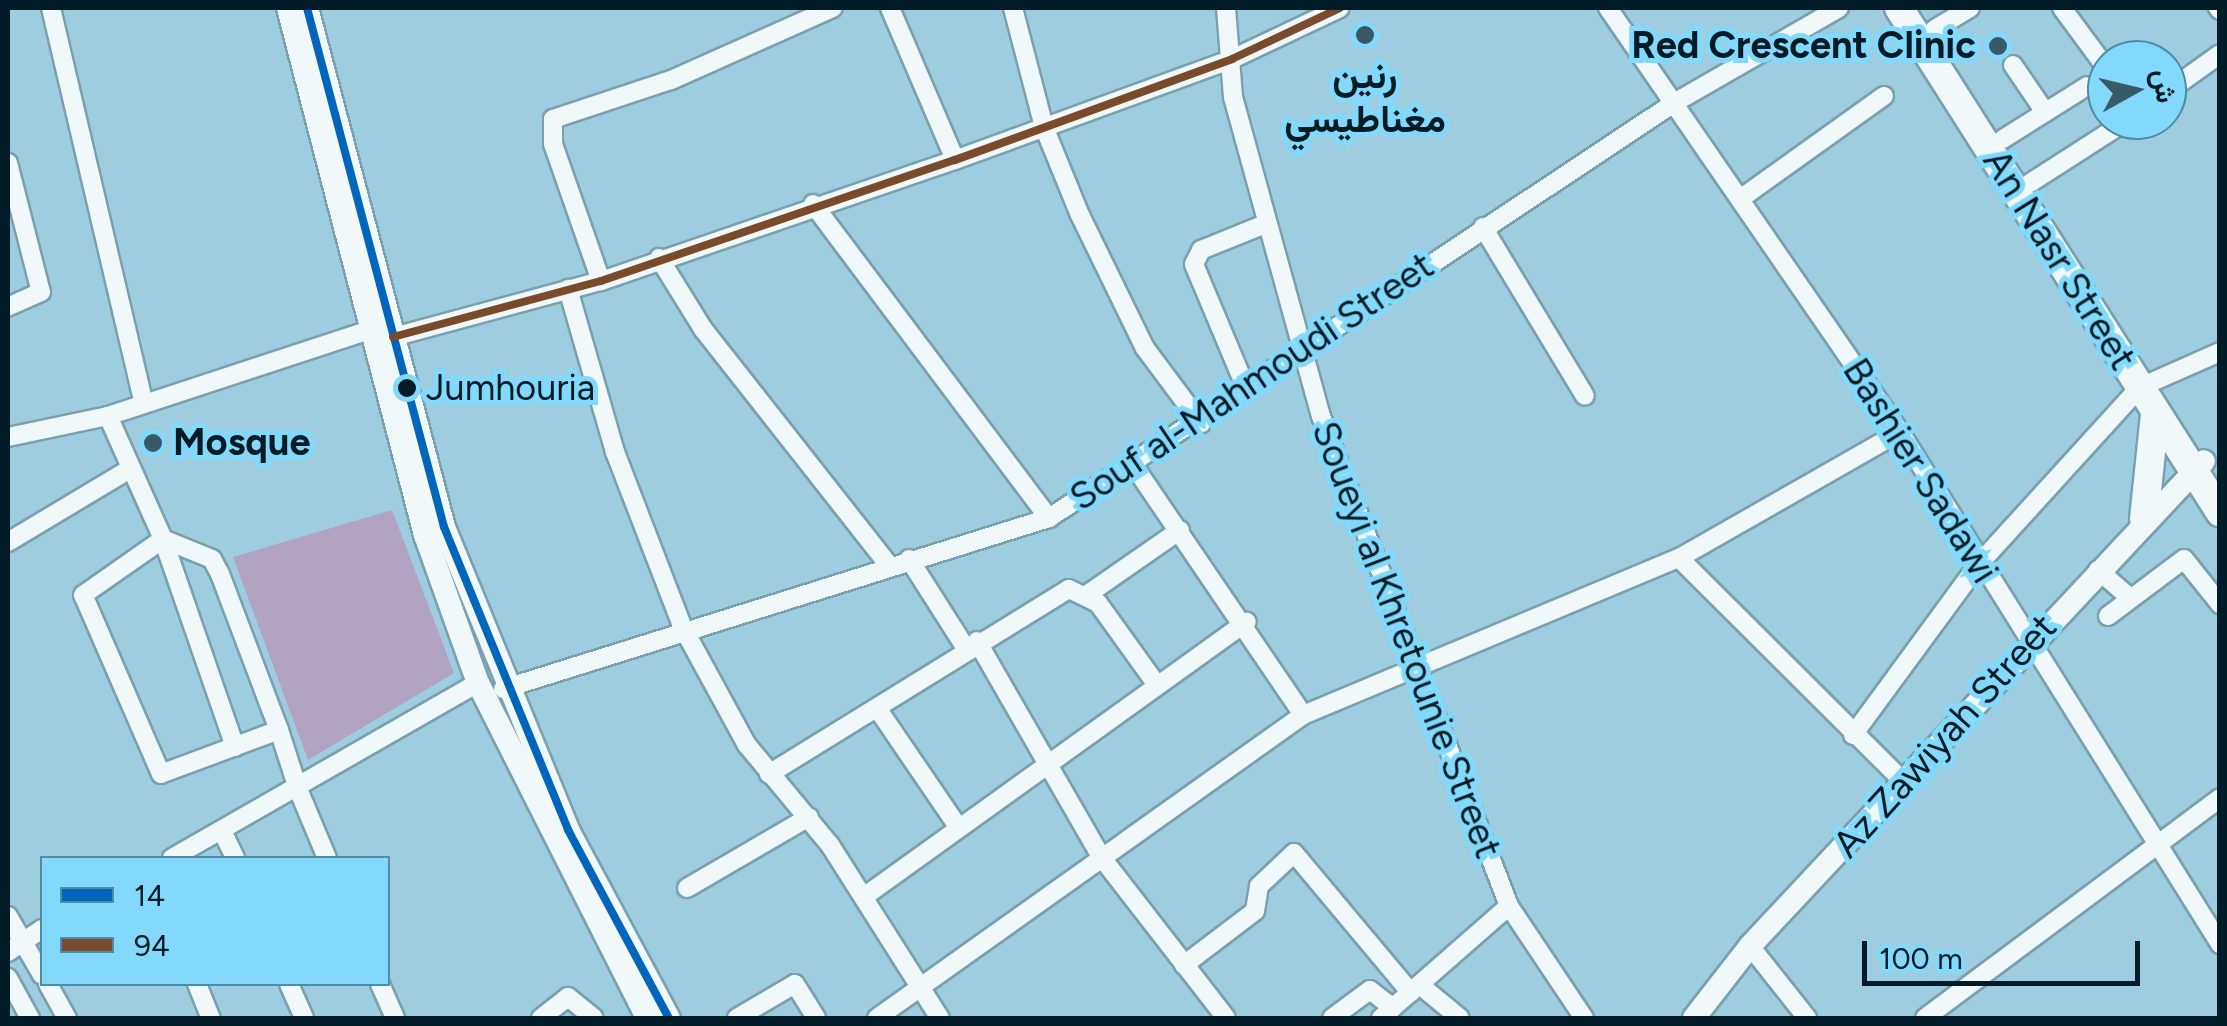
<!DOCTYPE html>
<html>
<head>
<meta charset="utf-8">
<style>
  body { margin:0 }
  #map { position:relative; width:2227px; height:1026px; overflow:hidden; background:#9ecde0; font-family:Figtree,Vazirmatn,sans-serif }
  div>[style] { position:absolute }
  [style*='--x'] { left:calc(var(--x)*1px); top:calc(var(--y)*1px); width:calc(var(--w)*1px); rotate:calc(var(--a)*1deg) }
  .green>* { inset:0; background:#b2a4c0 }
  .roads { filter:drop-shadow(2px 0 #79a0af) drop-shadow(-2px 0 #79a0af) drop-shadow(0 2px #79a0af) drop-shadow(0 -2px #79a0af) }
  .minor>* { height:18px; margin:-9px; padding:0 9px; transform-origin:9px; border-radius:9px; background:#f0f8fa }
  .major>* { height:22px; margin:-11px; padding:0 11px; transform-origin:11px; border-radius:11px; background:#f0f8fa }
  .highway>* { height:28px; margin:-14px; padding:0 14px; transform-origin:14px; border-radius:14px; background:#f0f8fa }
  .bus-1>* { height:8px; margin:-4px; padding:0 4px; transform-origin:4px; border-radius:4px; background:#0065bd }
  .bus-2>* { height:8px; margin:-4px; padding:0 4px; transform-origin:4px; border-radius:4px; background:#7a4b2a }
  .dots>* { width:28px; height:28px; translate:-50% -50%; box-sizing:border-box; border:5px solid #82d9fc; border-radius:50% }
  span { translate:-50% -50%; white-space:nowrap; text-align:center; line-height:1.15; -webkit-text-stroke:10px #82d9fc; paint-order:stroke }
  .bus-label { font-size:36px; color:#011c26 }
  .left { translate:0 -50%; text-align:left }
  .poi-label { font-size:38px; color:#011c26; font-weight:700 }
  .right { translate:-100% -50%; text-align:right }
  .street-label { font-size:38px; color:#011c26 }
  .frame { position:absolute; inset:0; border:10px solid #011c26; pointer-events:none }
  .legend { position:absolute; left:40px; top:856px; width:350px; height:130px; box-sizing:border-box; background:#82d9fc; border:2px solid #4e8da6; margin:0; padding:12px 18px; list-style:none; font-size:30px; color:#011c26 }
  .legend li { display:flex; align-items:center; gap:20px; height:50px }
  .legend b { width:50px; border:2px solid #4e8da6 }
  .north { position:absolute; left:2087px; top:40px; width:100px; height:100px; box-sizing:border-box; background:#82d9fc; border:2px solid #4e8da6; border-radius:50%; rotate:82deg; font-size:28px; font-weight:700; line-height:40px; text-align:center; color:#011c26 }
  .north::after { content:''; display:block; margin:auto; width:35px; height:45px; background:#385a67; clip-path:polygon(50% 0,100% 100%,50% 72%,0 100%) }
  .scale { position:absolute; left:1862px; top:941px; width:278px; height:45px; box-sizing:border-box; border:5px solid #011c26; border-top:0; padding-left:12px; font-size:30px; line-height:35px; white-space:nowrap; color:#011c26; -webkit-text-stroke:8px #82d9fc; paint-order:stroke }
</style>
</head>
<body>
<div id="map">
  <div class="green">
    <div style="clip-path:polygon(392px 510px,454px 673px,308px 760px,233px 557px)"></div>
  </div>
  <div class="roads">
    <div class="minor">
      <div style="--x:51;--y:8;--w:403;--a:76.8"></div>
      <div style="--x:890;--y:8;--w:165;--a:66.8"></div>
      <div style="--x:1013;--y:8;--w:123;--a:75.4"></div>
      <div style="--x:1044;--y:127;--w:95;--a:67.8"></div>
      <div style="--x:1080;--y:215;--w:148;--a:64"></div>
      <div style="--x:1145;--y:348;--w:94;--a:53.3"></div>
      <div style="--x:1226;--y:8;--w:89;--a:85.5"></div>
      <div style="--x:1233;--y:97;--w:331;--a:74.6"></div>
      <div style="--x:1321;--y:416;--w:525;--a:69.01"></div>
      <div style="--x:1509;--y:906;--w:135;--a:56.2"></div>
      <div style="--x:1608;--y:8;--w:515;--a:55.45"></div>
      <div style="--x:1900;--y:432;--w:604;--a:57.99"></div>
      <div style="--x:2062;--y:8;--w:76;--a:53.6"></div>
      <div style="--x:2218;--y:8;--w:3;--a:45"></div>
      <div style="--x:1935;--y:29;--w:41;--a:-31"></div>
      <div style="--x:2013;--y:65;--w:57;--a:55.8"></div>
      <div style="--x:2167;--y:92;--w:65;--a:-35.6"></div>
      <div style="--x:2003;--y:139;--w:99;--a:-32.2"></div>
      <div style="--x:8;--y:163;--w:133;--a:75.7"></div>
      <div style="--x:41;--y:292;--w:36;--a:156"></div>
      <div style="--x:2030;--y:183;--w:117;--a:-32.7"></div>
      <div style="--x:1740;--y:199;--w:177;--a:-35.6"></div>
      <div style="--x:813;--y:204;--w:393;--a:53.1"></div>
      <div style="--x:1483;--y:227;--w:197;--a:58.9"></div>
      <div style="--x:659;--y:258;--w:84;--a:58.2"></div>
      <div style="--x:703;--y:329;--w:300;--a:51.8"></div>
      <div style="--x:601;--y:281;--w:145;--a:-109.3"></div>
      <div style="--x:553;--y:144;--w:25;--a:-90"></div>
      <div style="--x:553;--y:119;--w:124;--a:-18.3"></div>
      <div style="--x:671;--y:80;--w:177;--a:-24"></div>
      <div style="--x:568;--y:289;--w:170;--a:73.9"></div>
      <div style="--x:615;--y:452;--w:186;--a:68.9"></div>
      <div style="--x:682;--y:626;--w:136;--a:61.4"></div>
      <div style="--x:747;--y:745;--w:130;--a:50.3"></div>
      <div style="--x:830;--y:845;--w:205;--a:57.6"></div>
      <div style="--x:393;--y:337;--w:215;--a:-15.1"></div>
      <div style="--x:601;--y:281;--w:374;--a:-18.9"></div>
      <div style="--x:955;--y:160;--w:295;--a:-20"></div>
      <div style="--x:1232;--y:59;--w:119;--a:-25.3"></div>
      <div style="--x:2152;--y:382;--w:74;--a:-23.8"></div>
      <div style="--x:1246;--y:388;--w:134;--a:-112.8"></div>
      <div style="--x:1194;--y:264;--w:16;--a:-63"></div>
      <div style="--x:1201;--y:250;--w:67;--a:-22"></div>
      <div style="--x:108;--y:416;--w:135;--a:65.9"></div>
      <div style="--x:163;--y:539;--w:220;--a:70.9"></div>
      <div style="--x:8;--y:437;--w:102;--a:-11.9"></div>
      <div style="--x:108;--y:416;--w:276;--a:-18.2"></div>
      <div style="--x:1134;--y:466;--w:301;--a:55.8"></div>
      <div style="--x:8;--y:542;--w:142;--a:-30.9"></div>
      <div style="--x:1679;--y:558;--w:319;--a:44.9"></div>
      <div style="--x:909;--y:559;--w:108;--a:57.5"></div>
      <div style="--x:2098;--y:570;--w:37;--a:41"></div>
      <div style="--x:1088;--y:594;--w:112;--a:-34.8"></div>
      <div style="--x:2108;--y:616;--w:95;--a:-36.9"></div>
      <div style="--x:2184;--y:559;--w:58;--a:51.3"></div>
      <div style="--x:977;--y:641;--w:250;--a:60.1"></div>
      <div style="--x:1102;--y:858;--w:202;--a:52.2"></div>
      <div style="--x:503;--y:689;--w:572;--a:-17.39"></div>
      <div style="--x:1049;--y:518;--w:750;--a:-33.58"></div>
      <div style="--x:1674;--y:103;--w:190;--a:-29.9"></div>
      <div style="--x:877;--y:708;--w:145;--a:55.7"></div>
      <div style="--x:279;--y:730;--w:126;--a:159.6"></div>
      <div style="--x:161;--y:774;--w:195;--a:-113.5"></div>
      <div style="--x:83;--y:595;--w:98;--a:-35"></div>
      <div style="--x:163;--y:539;--w:53;--a:22.2"></div>
      <div style="--x:212;--y:559;--w:17;--a:62"></div>
      <div style="--x:220;--y:574;--w:167;--a:69.3"></div>
      <div style="--x:279;--y:730;--w:62;--a:72.1"></div>
      <div style="--x:298;--y:789;--w:75;--a:67.2"></div>
      <div style="--x:1853;--y:735;--w:211;--a:-53.7"></div>
      <div style="--x:1978;--y:565;--w:239;--a:-47.7"></div>
      <div style="--x:769;--y:774;--w:352;--a:-31.7"></div>
      <div style="--x:1069;--y:589;--w:32;--a:26"></div>
      <div style="--x:1098;--y:603;--w:101;--a:54.3"></div>
      <div style="--x:223;--y:833;--w:28;--a:64"></div>
      <div style="--x:172;--y:858;--w:353;--a:-29.8"></div>
      <div style="--x:687;--y:888;--w:141;--a:-30.2"></div>
      <div style="--x:865;--y:896;--w:470;--a:-35.7"></div>
      <div style="--x:8;--y:916;--w:68;--a:60"></div>
      <div style="--x:1750;--y:946;--w:92;--a:51.6"></div>
      <div style="--x:8;--y:952;--w:41;--a:-34.1"></div>
      <div style="--x:1184;--y:965;--w:89;--a:-37.3"></div>
      <div style="--x:1255;--y:911;--w:25;--a:-81"></div>
      <div style="--x:1259;--y:886;--w:48;--a:-43.3"></div>
      <div style="--x:1294;--y:853;--w:182;--a:50.1"></div>
      <div style="--x:8;--y:978;--w:46;--a:61.2"></div>
      <div style="--x:48;--y:984;--w:39;--a:61"></div>
      <div style="--x:197;--y:984;--w:37;--a:68"></div>
      <div style="--x:289;--y:984;--w:37;--a:66"></div>
      <div style="--x:380;--y:984;--w:37;--a:66"></div>
      <div style="--x:1421;--y:986;--w:50;--a:39.4"></div>
      <div style="--x:541;--y:1018;--w:34;--a:-38"></div>
      <div style="--x:568;--y:997;--w:33;--a:39"></div>
      <div style="--x:737;--y:1018;--w:67;--a:-30.4"></div>
      <div style="--x:795;--y:984;--w:40;--a:58"></div>
      <div style="--x:877;--y:1018;--w:523;--a:-35.42"></div>
      <div style="--x:1303;--y:715;--w:407;--a:-22.7"></div>
      <div style="--x:1679;--y:558;--w:254;--a:-29.7"></div>
      <div style="--x:1332;--y:1018;--w:47;--a:-36.4"></div>
      <div style="--x:1370;--y:990;--w:29;--a:38"></div>
      <div style="--x:1381;--y:1018;--w:170;--a:-41.2"></div>
      <div style="--x:1925;--y:1018;--w:368;--a:-36.7"></div>
    </div>
    <div class="major">
      <div style="--x:288;--y:8;--w:545;--a:75.43"></div>
      <div style="--x:425;--y:535;--w:157;--a:70.3"></div>
      <div style="--x:478;--y:683;--w:375;--a:63.2"></div>
      <div style="--x:307;--y:8;--w:537;--a:75.21"></div>
      <div style="--x:444;--y:527;--w:327;--a:67.7"></div>
      <div style="--x:568;--y:830;--w:213;--a:61.8"></div>
      <div style="--x:1694;--y:1018;--w:91;--a:-52.1"></div>
      <div style="--x:1750;--y:946;--w:664;--a:-46.89"></div>
    </div>
    <div class="highway">
      <div style="--x:1899;--y:8;--w:598;--a:57.51"></div>
      <div style="--x:2144;--y:519;--w:106;--a:-84"></div>
    </div>
  </div>
  <div class="bus-1">
    <div style="--x:307;--y:8;--w:537;--a:75.21"></div>
    <div style="--x:444;--y:527;--w:327;--a:67.7"></div>
    <div style="--x:568;--y:830;--w:213;--a:61.8"></div>
  </div>
  <div class="bus-2">
    <div style="--x:393;--y:337;--w:215;--a:-15.1"></div>
    <div style="--x:601;--y:281;--w:374;--a:-18.9"></div>
    <div style="--x:955;--y:160;--w:295;--a:-20"></div>
    <div style="--x:1232;--y:59;--w:119;--a:-25.3"></div>
  </div>
  <div class="dots">
    <div style="left:1365px;top:35px;background:#385a67"></div>
    <div style="left:1998px;top:46px;background:#385a67"></div>
    <div style="left:407px;top:388px;background:#011c26"></div>
    <div style="left:153px;top:443px;background:#385a67"></div>
  </div>
  <div class="bus-label">
    <span class="left" style="left:426px;top:388px">Jumhouria</span>
  </div>
  <div class="poi-label">
    <span class="right" style="left:1976px;top:46px">Red Crescent Clinic</span>
    <span style="left:1365px;top:98px">رنين<br>مغناطيسي</span>
    <span class="left" style="left:173px;top:443px">Mosque</span>
  </div>
  <div class="street-label">
    <span style="left:2059px;top:260px;rotate:58deg">An Nasr Street</span>
    <span style="left:1252px;top:382px;rotate:-34deg">Souf al-Mahmoudi Street</span>
    <span style="left:1920px;top:471px;rotate:58deg">Bashier Sadawi</span>
    <span style="left:1406px;top:640px;rotate:69deg">Soueyi al Khretounie Street</span>
    <span style="left:1945px;top:736px;rotate:-48deg">Az Zawiyah Street</span>
  </div>
  <div class="frame"></div>
  <ul class="legend">
  <li><b style="height:12px;background:#0065bd"></b>14</li>
  <li><b style="height:12px;background:#7a4b2a"></b>94</li>
  </ul>
  <div class="north">ش</div>
  <div class="scale">100 m</div>
</div>
</body>
</html>
